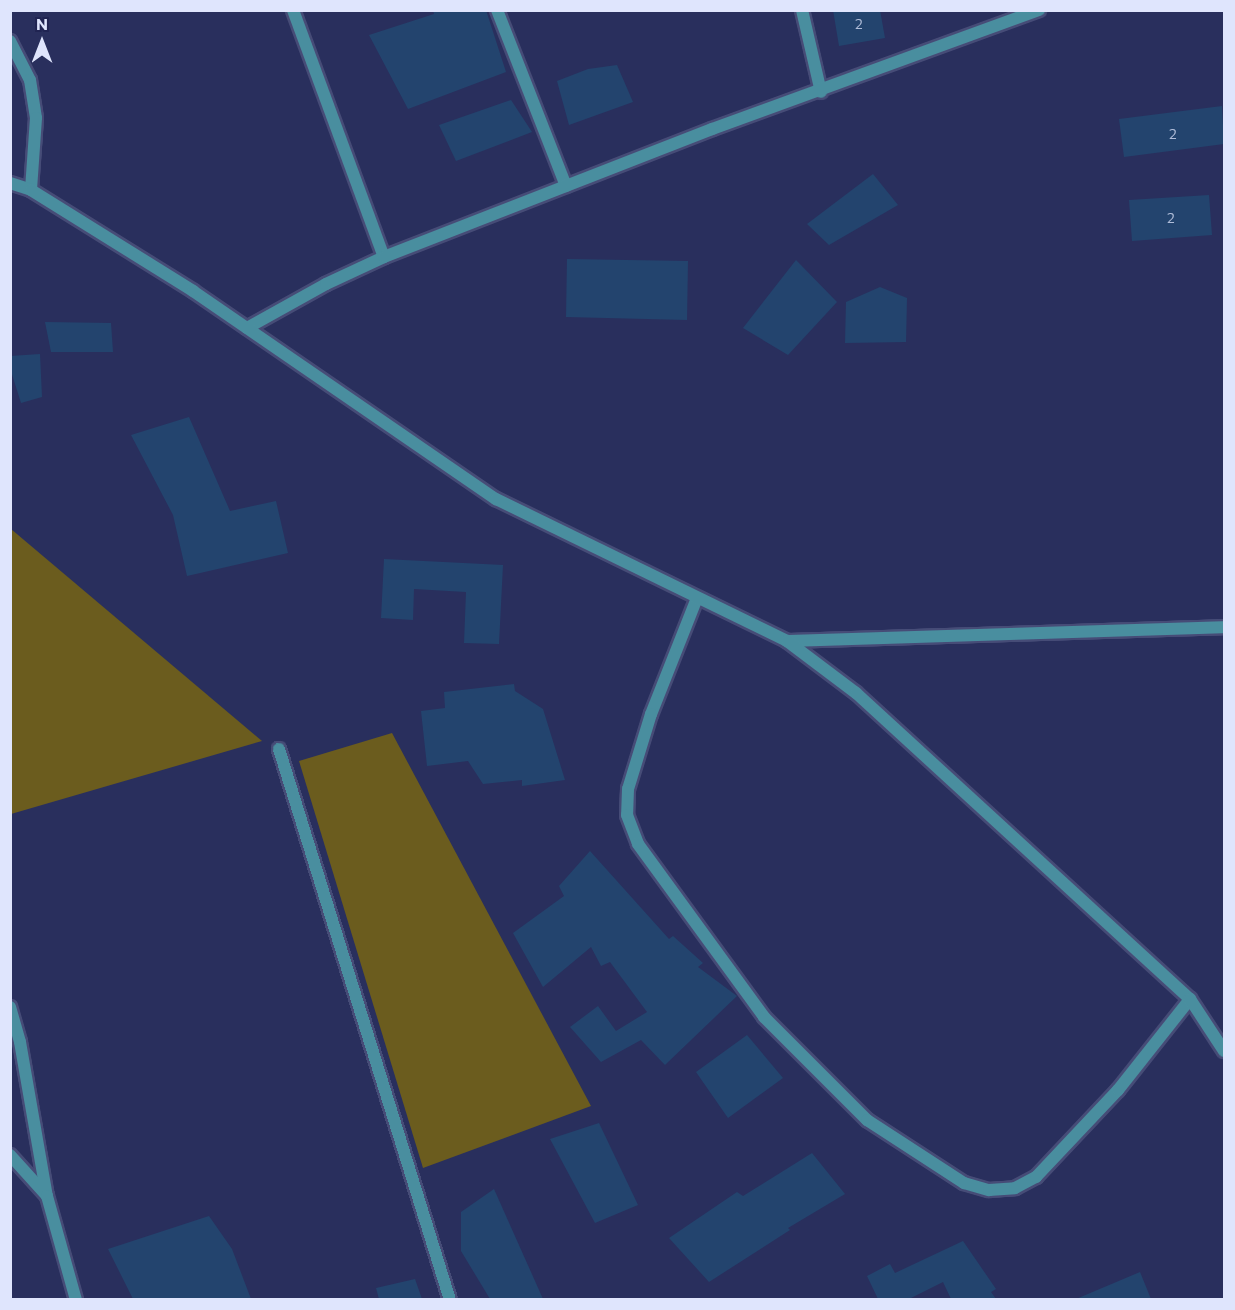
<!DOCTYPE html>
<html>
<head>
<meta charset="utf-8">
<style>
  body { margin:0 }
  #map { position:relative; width:1235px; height:1310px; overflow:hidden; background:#292f5d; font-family:Commissioner,sans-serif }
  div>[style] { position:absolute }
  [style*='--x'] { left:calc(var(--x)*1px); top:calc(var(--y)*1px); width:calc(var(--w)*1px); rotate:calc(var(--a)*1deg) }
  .forest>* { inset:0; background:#6b5c1e }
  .building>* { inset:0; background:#23446e }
  .roads { filter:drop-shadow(2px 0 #464c77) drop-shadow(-2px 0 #464c77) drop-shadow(0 2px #464c77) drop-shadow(0 -2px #464c77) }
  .minor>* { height:12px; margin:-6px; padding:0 6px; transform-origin:6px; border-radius:6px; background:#498e9f }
  .tertiary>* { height:12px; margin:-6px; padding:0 6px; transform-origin:6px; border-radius:6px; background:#498e9f }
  span { translate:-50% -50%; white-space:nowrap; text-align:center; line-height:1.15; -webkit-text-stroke:4.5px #202452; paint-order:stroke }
  .number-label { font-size:14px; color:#b0bdd9 }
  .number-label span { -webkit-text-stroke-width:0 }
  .frame { position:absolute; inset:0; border:12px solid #dfe5fd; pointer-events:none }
  .north { position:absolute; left:12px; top:12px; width:60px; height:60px; -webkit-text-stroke:4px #202452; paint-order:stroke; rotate:0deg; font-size:16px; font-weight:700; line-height:24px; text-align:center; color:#dfe5fd }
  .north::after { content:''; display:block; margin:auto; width:21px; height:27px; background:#dfe5fd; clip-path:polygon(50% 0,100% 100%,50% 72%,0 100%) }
</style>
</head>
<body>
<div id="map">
  <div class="forest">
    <div style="clip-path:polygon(10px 529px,11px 529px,262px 741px,11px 814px)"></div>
    <div style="clip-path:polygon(392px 733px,591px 1106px,423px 1168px,299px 761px)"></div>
  </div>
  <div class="building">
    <div style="clip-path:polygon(433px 10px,486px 10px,506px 72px,408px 109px,369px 35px,434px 14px)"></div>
    <div style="clip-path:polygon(833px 10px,880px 10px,885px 38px,839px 46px)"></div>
    <div style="clip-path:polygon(617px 65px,633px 102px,569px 125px,557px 81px,588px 69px)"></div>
    <div style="clip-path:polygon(511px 100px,532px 132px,456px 161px,439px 125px)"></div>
    <div style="clip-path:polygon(1222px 106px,1224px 144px,1124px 157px,1119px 119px)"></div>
    <div style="clip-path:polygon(873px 174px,898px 205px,829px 245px,807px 224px)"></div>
    <div style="clip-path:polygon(1209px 195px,1212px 235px,1132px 241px,1129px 200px)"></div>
    <div style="clip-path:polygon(567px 259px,688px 261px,687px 320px,566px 317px)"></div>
    <div style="clip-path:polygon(796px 260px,837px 302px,788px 355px,743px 328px)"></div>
    <div style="clip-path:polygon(880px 287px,907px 298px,906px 342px,845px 343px,846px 302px)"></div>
    <div style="clip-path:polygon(45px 322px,111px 323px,113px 352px,51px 352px)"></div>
    <div style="clip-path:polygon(40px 354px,42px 397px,21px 403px,10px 368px,10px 356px)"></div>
    <div style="clip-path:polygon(189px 417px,230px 511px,276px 501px,288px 553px,187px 576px,173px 515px,131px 435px)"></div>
    <div style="clip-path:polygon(384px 559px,503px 565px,499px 644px,464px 643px,466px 592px,414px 589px,413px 620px,381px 618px)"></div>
    <div style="clip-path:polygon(514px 684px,515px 691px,543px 709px,565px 780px,522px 786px,522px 780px,483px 784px,468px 761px,427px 766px,421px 711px,445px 708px,444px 692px)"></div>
    <div style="clip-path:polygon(590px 851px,669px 939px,673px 936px,703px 963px,698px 967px,737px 996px,665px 1065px,641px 1040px,601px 1062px,570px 1027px,598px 1006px,616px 1031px,647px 1012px,610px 962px,601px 966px,591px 947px,543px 987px,513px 933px,564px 896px,559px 886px)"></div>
    <div style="clip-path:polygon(747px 1035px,783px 1078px,728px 1118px,696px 1072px)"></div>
    <div style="clip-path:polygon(599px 1123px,638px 1205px,595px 1223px,550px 1139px)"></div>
    <div style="clip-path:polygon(812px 1153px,845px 1194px,788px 1228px,790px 1230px,709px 1282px,669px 1238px,737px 1192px,743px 1196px)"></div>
    <div style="clip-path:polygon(494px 1189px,543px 1299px,490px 1299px,461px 1251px,461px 1212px)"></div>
    <div style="clip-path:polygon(209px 1216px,232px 1249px,251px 1299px,133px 1299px,108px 1249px)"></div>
    <div style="clip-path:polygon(963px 1241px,996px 1289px,991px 1292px,996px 1299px,951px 1299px,943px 1282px,909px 1299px,878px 1299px,867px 1276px,890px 1264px,895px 1273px)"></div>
    <div style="clip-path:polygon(1140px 1272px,1151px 1299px,1076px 1299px)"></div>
    <div style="clip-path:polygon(415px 1279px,422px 1299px,379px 1299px,376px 1288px)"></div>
  </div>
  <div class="roads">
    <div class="minor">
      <div style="--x:293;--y:10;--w:263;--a:69.8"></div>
      <div style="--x:497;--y:10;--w:189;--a:68.6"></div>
      <div style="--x:802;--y:10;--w:84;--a:77"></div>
      <div style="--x:10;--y:41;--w:44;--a:62.9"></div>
      <div style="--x:30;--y:80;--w:38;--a:81"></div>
      <div style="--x:36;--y:118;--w:72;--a:94"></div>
      <div style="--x:247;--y:328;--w:90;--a:-29.1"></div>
      <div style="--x:326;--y:284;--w:64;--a:-25"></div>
      <div style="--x:384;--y:257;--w:352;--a:-21.3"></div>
      <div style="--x:712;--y:129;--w:348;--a:-20"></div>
      <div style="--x:697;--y:598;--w:125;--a:111.6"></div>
      <div style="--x:651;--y:714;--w:78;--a:107"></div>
      <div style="--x:628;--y:789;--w:26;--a:92"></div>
      <div style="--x:627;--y:815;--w:31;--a:69"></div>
      <div style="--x:638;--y:844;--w:214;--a:53.9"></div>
      <div style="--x:764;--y:1017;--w:146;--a:45"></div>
      <div style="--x:867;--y:1120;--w:116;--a:33"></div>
      <div style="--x:964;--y:1183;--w:26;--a:16"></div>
      <div style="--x:989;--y:1190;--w:26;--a:-4"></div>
      <div style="--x:1015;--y:1188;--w:24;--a:-28"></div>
      <div style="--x:1036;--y:1177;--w:120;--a:-46.7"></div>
      <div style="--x:1118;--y:1090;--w:116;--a:-51.6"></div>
      <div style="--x:787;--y:641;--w:437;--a:-1.8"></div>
      <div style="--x:279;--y:749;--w:577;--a:72.76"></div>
      <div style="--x:10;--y:1007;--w:36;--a:74"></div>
      <div style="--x:20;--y:1042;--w:156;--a:80.1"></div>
    </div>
    <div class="tertiary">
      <div style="--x:10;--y:183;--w:22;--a:18"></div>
      <div style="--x:31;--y:190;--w:191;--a:31.9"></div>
      <div style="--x:193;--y:291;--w:368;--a:34.5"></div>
      <div style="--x:496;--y:499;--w:324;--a:26"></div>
      <div style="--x:787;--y:641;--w:86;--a:37"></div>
      <div style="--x:856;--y:693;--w:453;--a:42.5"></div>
      <div style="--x:1190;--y:999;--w:62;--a:56.8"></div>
      <div style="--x:10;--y:1155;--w:55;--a:47.9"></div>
      <div style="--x:47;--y:1196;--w:108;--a:74.4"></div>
    </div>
  </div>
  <div class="number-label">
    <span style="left:859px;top:24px">2</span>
    <span style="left:1173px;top:134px">2</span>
    <span style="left:1171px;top:218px">2</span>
  </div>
  <div class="frame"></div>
  <div class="north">N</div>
</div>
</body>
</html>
